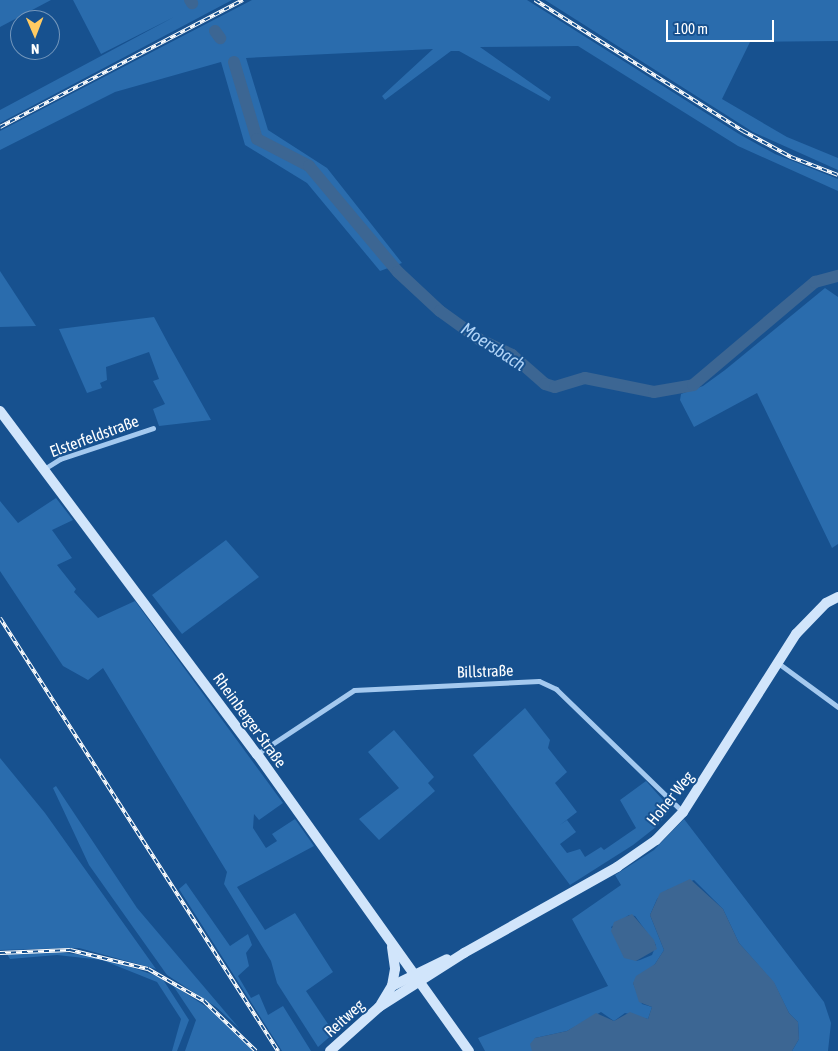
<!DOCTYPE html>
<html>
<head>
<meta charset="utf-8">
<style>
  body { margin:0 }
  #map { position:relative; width:838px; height:1051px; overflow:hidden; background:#17518f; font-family:"Asap Condensed",sans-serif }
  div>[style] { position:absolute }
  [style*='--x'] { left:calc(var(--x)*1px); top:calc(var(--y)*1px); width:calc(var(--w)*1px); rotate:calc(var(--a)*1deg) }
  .green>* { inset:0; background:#2a6cad }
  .water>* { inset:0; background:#3c6693 }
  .river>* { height:12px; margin:-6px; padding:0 6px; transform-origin:6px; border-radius:6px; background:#3c6693 }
  .street>* { height:5px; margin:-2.5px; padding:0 2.5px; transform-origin:2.5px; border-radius:2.5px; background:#a4c9ef }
  .secondary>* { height:10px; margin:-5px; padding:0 5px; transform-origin:5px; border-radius:5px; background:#d1e5fb }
  .rail>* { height:4px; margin-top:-2px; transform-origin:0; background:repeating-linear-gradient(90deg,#17518f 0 5.5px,#fff 0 11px); box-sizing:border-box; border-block:1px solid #fff }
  span { translate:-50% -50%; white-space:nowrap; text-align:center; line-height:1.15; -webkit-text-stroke:4px #17518f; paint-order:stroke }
  .street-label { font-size:16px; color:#fff }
  .water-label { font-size:18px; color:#b0d3f6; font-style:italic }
  .north { position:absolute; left:10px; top:10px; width:50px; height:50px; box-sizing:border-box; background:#17518f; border:1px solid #7497bc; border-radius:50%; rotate:179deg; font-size:14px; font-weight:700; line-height:20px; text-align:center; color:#fff }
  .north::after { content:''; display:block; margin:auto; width:18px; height:22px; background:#ffca62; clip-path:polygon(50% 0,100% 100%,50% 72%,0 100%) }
  .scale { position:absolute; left:666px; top:20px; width:108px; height:22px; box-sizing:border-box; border:2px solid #fff; border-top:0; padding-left:6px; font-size:15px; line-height:18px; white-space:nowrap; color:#fff; -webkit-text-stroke:4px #17518f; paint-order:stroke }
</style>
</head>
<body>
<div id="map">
  <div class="green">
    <div style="clip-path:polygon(0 0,51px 0,0 27px)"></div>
    <div style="clip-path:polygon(73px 0,232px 0,0 123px,0 110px,174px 17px,101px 54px)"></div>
    <div style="clip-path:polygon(252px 0,527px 0,739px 134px,775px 154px,838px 179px,838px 191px,738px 146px,578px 46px,480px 47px,551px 97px,549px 101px,459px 51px,451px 51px,385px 100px,382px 96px,433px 49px,246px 58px,268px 130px,327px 168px,402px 263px,380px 271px,307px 183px,245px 145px,221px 62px,115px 92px,0 150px,0 131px)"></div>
    <div style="clip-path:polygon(545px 0,838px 0,838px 41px,750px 42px,722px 99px,787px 137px,838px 158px,838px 170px,753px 132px)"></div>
    <div style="clip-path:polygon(0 271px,36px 326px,0 327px)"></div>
    <div style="clip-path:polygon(825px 288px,838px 297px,838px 544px,832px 548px,757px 393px,694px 427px,680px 400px,681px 394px,703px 386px,725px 370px)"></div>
    <div style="clip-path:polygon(154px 317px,169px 345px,211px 420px,159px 426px,153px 409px,165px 404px,153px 381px,159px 379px,149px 352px,106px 367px,107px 380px,100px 383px,102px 388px,87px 393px,59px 329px)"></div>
    <div style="clip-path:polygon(56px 498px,73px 520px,52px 530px,72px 558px,57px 565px,76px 589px,74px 592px,98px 618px,135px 601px,283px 803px,259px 820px,254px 814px,253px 828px,266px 848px,277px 841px,272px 834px,295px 819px,314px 846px,237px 887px,265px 930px,295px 913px,333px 972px,306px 991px,334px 1033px,318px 1047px,277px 983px,271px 961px,224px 884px,227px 872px,103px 668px,88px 680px,63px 666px,0 571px,0 501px,18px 523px)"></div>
    <div style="clip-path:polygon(226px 540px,259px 577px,182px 634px,152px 595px)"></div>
    <div style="clip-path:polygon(525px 708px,550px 740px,548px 748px,567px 772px,555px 783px,577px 812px,560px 825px,567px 820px,576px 832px,560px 844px,567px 853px,580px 849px,585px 857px,601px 847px,604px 850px,636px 828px,620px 800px,646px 781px,671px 809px,656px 827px,633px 845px,570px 885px,473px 755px)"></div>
    <div style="clip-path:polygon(394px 730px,434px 777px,428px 783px,435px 791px,379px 840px,359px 819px,399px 788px,368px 752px)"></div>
    <div style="clip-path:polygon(0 758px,45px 813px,156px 969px,79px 948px,0 950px)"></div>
    <div style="clip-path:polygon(56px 786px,137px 908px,239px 1028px,216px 1007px,167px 975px,89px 865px,53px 788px)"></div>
    <div style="clip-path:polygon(evenodd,684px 819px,824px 1002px,831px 1023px,828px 1051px,792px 1051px,799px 1039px,798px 1022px,789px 1013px,774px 983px,739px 943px,723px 909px,694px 880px,667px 890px,657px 899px,650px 915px,664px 950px,655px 964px,633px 983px,642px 1004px,652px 1007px,648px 1019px,625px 1013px,614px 1021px,601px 1012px,567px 1031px,535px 1038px,532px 1051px,485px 1051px,478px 1038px,608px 986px,572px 919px,621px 885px,615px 875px,654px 850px,684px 819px,629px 915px,635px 916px,656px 945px,652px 955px,640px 960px,636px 961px,611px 927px,629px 915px)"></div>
    <div style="clip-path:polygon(186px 883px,230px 946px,248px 934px,252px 945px,246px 953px,249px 966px,238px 976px,251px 998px,259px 994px,268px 1015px,283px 1006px,311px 1051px,282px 1051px,179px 889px)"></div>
    <div style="clip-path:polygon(48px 951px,103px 957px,162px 978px,189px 1020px,177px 1051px,172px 1051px,181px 1019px,157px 982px,102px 960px,57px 955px,10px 959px,7px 954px)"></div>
    <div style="clip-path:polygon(172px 984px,217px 1014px,253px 1051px,185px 1051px,196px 1020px)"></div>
  </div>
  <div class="water">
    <div style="clip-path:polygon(690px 879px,723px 909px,739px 943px,774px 982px,789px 1013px,798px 1022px,799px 1039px,792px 1051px,532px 1051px,530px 1044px,535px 1038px,567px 1031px,596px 1013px,614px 1021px,630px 1012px,648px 1019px,652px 1007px,639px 1002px,633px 983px,636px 976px,655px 964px,664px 950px,650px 915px,660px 893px)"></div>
    <div style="clip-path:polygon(632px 914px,654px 940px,657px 949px,636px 961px,624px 958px,611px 931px,614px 922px)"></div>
  </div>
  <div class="river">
    <div style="--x:190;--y:0;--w:4;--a:56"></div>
    <div style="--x:215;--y:31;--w:9;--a:54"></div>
    <div style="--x:234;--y:62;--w:80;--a:73.4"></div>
    <div style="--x:257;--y:139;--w:59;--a:27.4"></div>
    <div style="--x:309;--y:166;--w:138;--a:50"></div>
    <div style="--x:398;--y:272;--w:57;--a:42.9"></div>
    <div style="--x:440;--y:311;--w:49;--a:35.9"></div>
    <div style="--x:480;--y:340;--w:35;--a:25"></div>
    <div style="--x:512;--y:355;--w:44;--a:41.3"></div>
    <div style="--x:545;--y:384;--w:10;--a:17"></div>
    <div style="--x:555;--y:387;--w:31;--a:-17"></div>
    <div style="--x:585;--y:378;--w:70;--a:11.5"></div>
    <div style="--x:654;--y:392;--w:40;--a:-10"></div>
    <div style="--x:693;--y:385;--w:160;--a:-40.2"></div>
    <div style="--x:815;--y:282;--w:24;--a:-15"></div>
  </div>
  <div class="street">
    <div style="--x:44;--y:469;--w:19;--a:-32"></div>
    <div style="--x:60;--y:459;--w:98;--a:-18.4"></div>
    <div style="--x:778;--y:663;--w:74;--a:36.3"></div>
    <div style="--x:257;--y:754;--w:116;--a:-33.4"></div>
    <div style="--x:354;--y:690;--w:185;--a:-2.8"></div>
    <div style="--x:539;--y:681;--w:19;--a:25"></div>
    <div style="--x:556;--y:689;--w:177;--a:44.1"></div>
  </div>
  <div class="secondary">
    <div style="--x:0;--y:411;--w:429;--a:53.2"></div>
    <div style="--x:257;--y:754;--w:365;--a:54.5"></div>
    <div style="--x:392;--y:947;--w:22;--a:82"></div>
    <div style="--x:395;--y:969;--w:17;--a:100"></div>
    <div style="--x:381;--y:1004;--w:21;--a:-59"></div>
    <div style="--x:392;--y:986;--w:61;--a:-26.1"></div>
    <div style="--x:330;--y:1051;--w:66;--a:-41.9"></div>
    <div style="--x:379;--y:1007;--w:101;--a:-32.4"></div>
    <div style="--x:464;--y:953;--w:176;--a:-29.3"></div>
    <div style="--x:617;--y:867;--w:47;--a:-34.7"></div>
    <div style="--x:656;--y:840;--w:39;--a:-46"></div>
    <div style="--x:683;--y:812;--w:211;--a:-57.6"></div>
    <div style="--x:796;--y:634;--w:43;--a:-45.9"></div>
    <div style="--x:826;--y:603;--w:13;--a:-27"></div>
  </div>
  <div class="rail">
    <div style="--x:535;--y:0;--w:246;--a:32.2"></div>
    <div style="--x:743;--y:131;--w:55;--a:28.4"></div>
    <div style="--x:791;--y:157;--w:50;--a:21"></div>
    <div style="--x:0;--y:127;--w:274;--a:-27.6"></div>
    <div style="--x:0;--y:618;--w:515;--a:57.3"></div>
    <div style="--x:0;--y:953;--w:70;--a:-2.5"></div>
    <div style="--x:70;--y:950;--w:80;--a:13.7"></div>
    <div style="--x:148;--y:969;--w:64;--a:29.7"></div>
    <div style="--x:204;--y:1001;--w:72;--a:43.9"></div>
  </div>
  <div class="street-label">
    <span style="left:94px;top:436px;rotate:-20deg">Elsterfeldstraße</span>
    <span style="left:485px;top:671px;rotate:-2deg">Billstraße</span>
    <span style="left:250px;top:720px;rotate:54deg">Rheinberger Straße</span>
    <span style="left:670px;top:798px;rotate:-51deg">Hoher Weg</span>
    <span style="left:344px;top:1018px;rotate:-42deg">Reitweg</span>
  </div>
  <div class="water-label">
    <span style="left:493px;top:347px;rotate:33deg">Moersbach</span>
  </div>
  <div class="north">N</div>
  <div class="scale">100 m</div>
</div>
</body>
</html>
